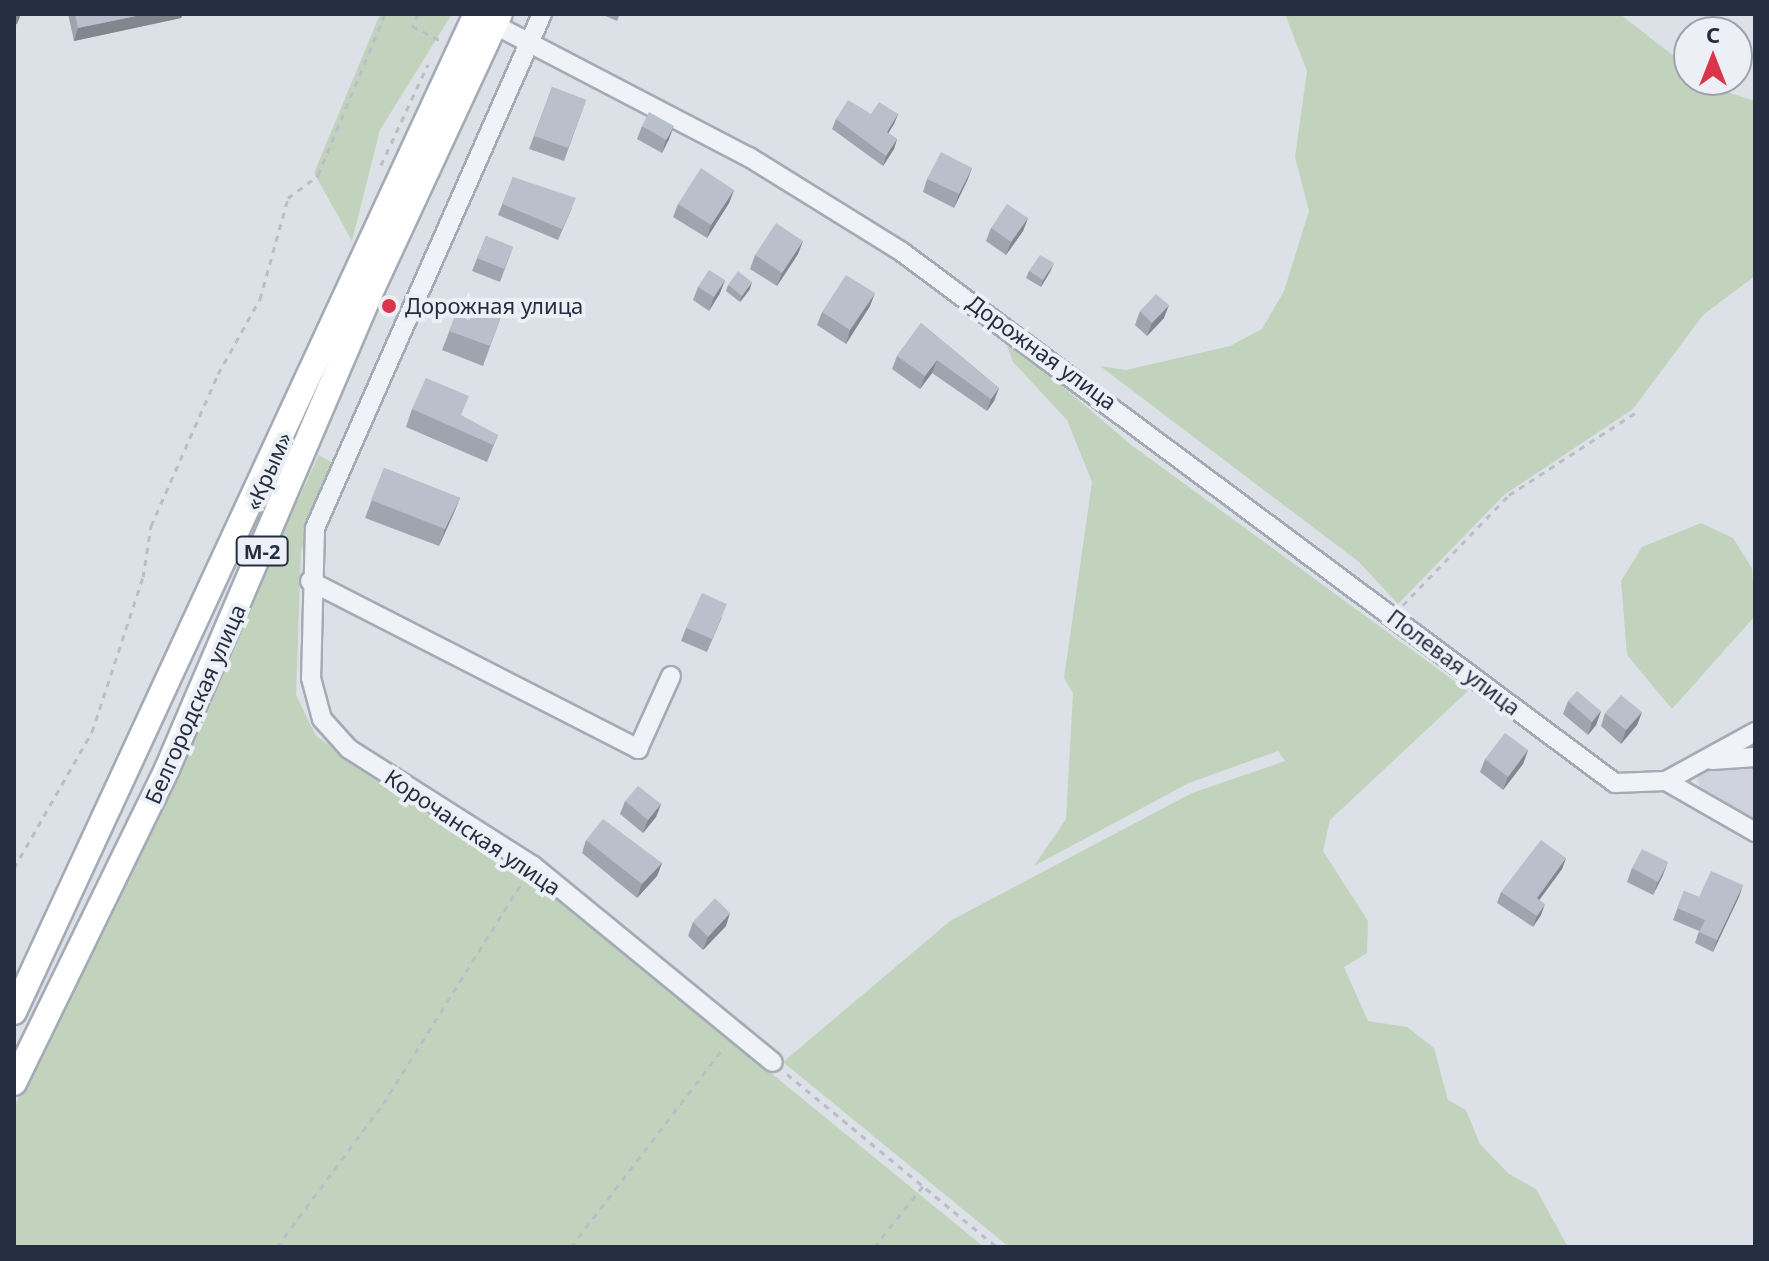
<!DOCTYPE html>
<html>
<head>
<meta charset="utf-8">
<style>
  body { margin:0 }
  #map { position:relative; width:1769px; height:1261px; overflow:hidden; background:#dce1e8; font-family:"Noto Sans",sans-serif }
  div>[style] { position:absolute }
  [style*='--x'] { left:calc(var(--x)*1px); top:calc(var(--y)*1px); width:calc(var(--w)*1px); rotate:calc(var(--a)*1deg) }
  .built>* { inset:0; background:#ced3dd }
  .green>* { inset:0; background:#c2d3bd }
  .path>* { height:3px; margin-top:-1.5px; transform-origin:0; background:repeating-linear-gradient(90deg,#babfc7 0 6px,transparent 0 12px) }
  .roads { filter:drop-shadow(2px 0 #a5abb6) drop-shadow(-2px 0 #a5abb6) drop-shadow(0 2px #a5abb6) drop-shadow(0 -2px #a5abb6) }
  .minor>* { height:18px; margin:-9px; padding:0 9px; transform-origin:9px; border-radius:9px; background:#eff2f6 }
  .major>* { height:24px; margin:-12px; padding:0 12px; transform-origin:12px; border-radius:12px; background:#fff }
  .wall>* { inset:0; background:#9fa4af }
  .shaded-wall>* { inset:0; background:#82868e }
  .building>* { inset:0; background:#b9bfcb }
  .dots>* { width:22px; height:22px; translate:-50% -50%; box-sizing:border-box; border:4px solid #ecf0f6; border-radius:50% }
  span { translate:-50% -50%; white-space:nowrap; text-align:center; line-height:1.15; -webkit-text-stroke:8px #ecf0f6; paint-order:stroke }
  .shield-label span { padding:2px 6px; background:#ecf0f6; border:2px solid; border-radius:6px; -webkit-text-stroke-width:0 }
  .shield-label { font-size:20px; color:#252e40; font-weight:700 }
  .poi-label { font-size:22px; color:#252e40 }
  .left { translate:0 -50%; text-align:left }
  .street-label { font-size:22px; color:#252e40 }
  .frame { position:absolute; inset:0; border:16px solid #252e40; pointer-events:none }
  .north { position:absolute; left:1673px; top:16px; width:80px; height:80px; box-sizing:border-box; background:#ecf0f6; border:2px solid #9ca2ad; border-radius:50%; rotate:0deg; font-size:22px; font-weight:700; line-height:32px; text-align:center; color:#252e40 }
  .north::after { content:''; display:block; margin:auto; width:28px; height:36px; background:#da3549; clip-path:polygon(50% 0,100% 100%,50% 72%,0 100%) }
</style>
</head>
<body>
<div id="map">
  <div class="built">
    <div style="clip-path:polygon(1755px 741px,1755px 827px,1701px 793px,1697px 776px)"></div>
  </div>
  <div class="green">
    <div style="clip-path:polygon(380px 14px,452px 14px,380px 130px,352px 241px,314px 173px)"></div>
    <div style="clip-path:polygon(1285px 14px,1620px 14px,1689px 68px,1689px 80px,1755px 101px,1755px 276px,1703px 315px,1633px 409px,1504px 495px,1398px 604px,1359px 562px,1100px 366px,1126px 370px,1230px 346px,1262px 329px,1284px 291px,1309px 211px,1295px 157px,1307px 71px)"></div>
    <div style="clip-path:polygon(1003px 335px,1130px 444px,1468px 691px,1330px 820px,1323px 851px,1368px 921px,1367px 953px,1344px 967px,1368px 1021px,1407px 1027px,1434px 1048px,1448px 1100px,1466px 1110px,1480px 1144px,1509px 1174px,1536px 1189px,1568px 1247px,1009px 1247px,783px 1062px,950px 921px,1192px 793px,1285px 761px,1278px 751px,1189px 783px,1034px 866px,1066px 819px,1073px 693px,1064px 678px,1092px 482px,1067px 420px,1013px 362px)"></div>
    <div style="clip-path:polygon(319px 455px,331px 462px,301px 552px,296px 695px,316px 736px,525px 872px,984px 1247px,14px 1247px,14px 1107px)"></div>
    <div style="clip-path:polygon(1701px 523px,1733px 538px,1752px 568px,1755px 616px,1672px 709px,1627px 655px,1621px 581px,1642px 547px)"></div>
  </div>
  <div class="path">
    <div style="--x:418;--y:14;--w:13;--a:117"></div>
    <div style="--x:412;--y:26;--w:31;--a:27"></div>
    <div style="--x:381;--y:165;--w:111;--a:-65"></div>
    <div style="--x:1403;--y:605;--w:153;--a:-46.1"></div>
    <div style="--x:1509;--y:495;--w:154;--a:-33.1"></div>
    <div style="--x:14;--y:868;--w:157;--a:-60.2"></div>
    <div style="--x:92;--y:732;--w:163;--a:-71.8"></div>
    <div style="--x:143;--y:577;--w:52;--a:-81.1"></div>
    <div style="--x:151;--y:526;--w:166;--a:-66.2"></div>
    <div style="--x:218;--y:374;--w:86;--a:-60.8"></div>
    <div style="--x:260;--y:299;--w:105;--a:-74.5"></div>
    <div style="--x:288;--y:198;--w:38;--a:-37"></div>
    <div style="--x:318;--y:175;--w:174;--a:-67.4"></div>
    <div style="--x:787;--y:1074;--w:272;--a:39.5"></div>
    <div style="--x:277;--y:1247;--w:178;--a:-53.5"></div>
    <div style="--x:383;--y:1104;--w:262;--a:-57.9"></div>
    <div style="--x:571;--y:1247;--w:252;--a:-52.6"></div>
    <div style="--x:874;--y:1247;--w:78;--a:-51.2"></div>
  </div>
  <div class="roads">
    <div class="minor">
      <div style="--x:542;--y:14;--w:562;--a:113.83"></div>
      <div style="--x:315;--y:528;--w:150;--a:91.5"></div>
      <div style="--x:311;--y:678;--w:42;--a:75"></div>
      <div style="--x:322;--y:719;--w:40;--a:48"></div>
      <div style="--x:349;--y:749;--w:217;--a:32.4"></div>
      <div style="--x:532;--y:865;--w:311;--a:39.3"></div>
      <div style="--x:495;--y:25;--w:286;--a:27.5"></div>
      <div style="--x:749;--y:157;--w:180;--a:31.8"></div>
      <div style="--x:902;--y:252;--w:889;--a:36.68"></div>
      <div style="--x:1615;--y:783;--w:51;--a:-2.2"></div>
      <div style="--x:1666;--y:781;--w:102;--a:-28.8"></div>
      <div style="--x:310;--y:581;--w:369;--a:27.1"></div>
      <div style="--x:638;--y:749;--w:80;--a:-65.7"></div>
      <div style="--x:1712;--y:760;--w:43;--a:-4"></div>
      <div style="--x:1666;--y:781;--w:103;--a:29.8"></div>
    </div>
    <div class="major">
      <div style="--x:14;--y:1012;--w:1100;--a:-65.16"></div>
      <div style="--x:14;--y:1083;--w:349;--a:-64"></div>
      <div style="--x:167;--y:769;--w:524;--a:-66.86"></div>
      <div style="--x:373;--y:287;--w:301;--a:-65.1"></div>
    </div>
  </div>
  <div class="wall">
    <div style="clip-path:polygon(68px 14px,183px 14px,181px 18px,74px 41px)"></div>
    <div style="clip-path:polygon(601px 14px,620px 14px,617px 21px)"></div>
    <div style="clip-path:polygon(552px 87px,586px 100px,564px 161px,529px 149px)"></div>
    <div style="clip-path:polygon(871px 114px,898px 114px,894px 124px,888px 133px,897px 139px,894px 149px,883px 166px,832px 129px,836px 119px)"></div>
    <div style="clip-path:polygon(642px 126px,669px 139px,662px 153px,637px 139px)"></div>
    <div style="clip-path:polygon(972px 168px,967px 181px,954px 208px,923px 192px,927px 179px)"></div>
    <div style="clip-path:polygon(513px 177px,572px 208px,558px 240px,498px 215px)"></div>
    <div style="clip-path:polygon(734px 190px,729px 203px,707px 238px,673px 217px,678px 204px)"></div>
    <div style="clip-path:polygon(1028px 218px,1023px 231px,1006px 255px,986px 241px,991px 228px)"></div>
    <div style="clip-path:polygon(486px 236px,513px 247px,500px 282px,472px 271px)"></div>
    <div style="clip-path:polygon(803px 241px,798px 254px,777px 286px,750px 269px,755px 255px)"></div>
    <div style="clip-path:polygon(1051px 270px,1041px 287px,1026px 278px,1029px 271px)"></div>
    <div style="clip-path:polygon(725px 280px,720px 293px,709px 311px,693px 300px,698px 287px)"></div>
    <div style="clip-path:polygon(728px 285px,750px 289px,740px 302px,726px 291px)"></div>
    <div style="clip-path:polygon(462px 299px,502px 314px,483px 366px,442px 350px)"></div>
    <div style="clip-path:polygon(870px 306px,846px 344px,817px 325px,822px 312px)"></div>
    <div style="clip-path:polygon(1140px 311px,1164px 318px,1147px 336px,1135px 325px)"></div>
    <div style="clip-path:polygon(921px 323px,999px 388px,994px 401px,987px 411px,932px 373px,920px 389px,892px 369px,897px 356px)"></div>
    <div style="clip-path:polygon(412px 409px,498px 435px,487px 462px,406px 427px)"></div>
    <div style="clip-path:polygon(384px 468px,460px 498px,439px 546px,365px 518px)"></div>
    <div style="clip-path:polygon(722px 617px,707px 652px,681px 641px,686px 628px)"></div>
    <div style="clip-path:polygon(1568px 701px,1601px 711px,1596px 725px,1588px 735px,1563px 714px)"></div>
    <div style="clip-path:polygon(1642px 712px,1637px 725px,1621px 744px,1601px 726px,1605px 713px)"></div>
    <div style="clip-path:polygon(1528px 750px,1523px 764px,1503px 790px,1480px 772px,1485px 759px)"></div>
    <div style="clip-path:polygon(625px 801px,661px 804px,656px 817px,643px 833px,620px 814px)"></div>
    <div style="clip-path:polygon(586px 840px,662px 863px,657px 876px,637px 898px,582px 853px)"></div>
    <div style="clip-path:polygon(1566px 858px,1562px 869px,1539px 900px,1541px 915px,1533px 927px,1497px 903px,1501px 892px)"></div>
    <div style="clip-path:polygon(1632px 868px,1663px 875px,1653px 895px,1627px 882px)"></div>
    <div style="clip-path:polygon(1743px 885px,1713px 952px,1695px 943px,1699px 931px,1673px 920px,1684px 891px,1699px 897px)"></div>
    <div style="clip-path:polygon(693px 922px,726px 926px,703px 950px,688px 936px)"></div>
  </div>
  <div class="shaded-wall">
    <div style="clip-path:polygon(14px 14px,21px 14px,17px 24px,14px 25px)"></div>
    <div style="clip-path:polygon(146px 14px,183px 14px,181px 18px,74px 41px,78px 28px)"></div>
    <div style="clip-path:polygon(898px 114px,894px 124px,883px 142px,887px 132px)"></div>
    <div style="clip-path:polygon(674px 126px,669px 139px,662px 153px,666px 140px)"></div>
    <div style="clip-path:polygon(897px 139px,894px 149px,883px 166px,886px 156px)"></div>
    <div style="clip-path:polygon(972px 168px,967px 181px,954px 208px,959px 194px)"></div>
    <div style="clip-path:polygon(734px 190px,729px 203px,707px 238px,711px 225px)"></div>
    <div style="clip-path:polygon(1028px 218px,1023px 231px,1006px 255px,1011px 242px)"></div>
    <div style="clip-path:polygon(803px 241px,798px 254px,777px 286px,782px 273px)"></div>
    <div style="clip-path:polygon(1054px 263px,1051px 270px,1041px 287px,1043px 280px)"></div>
    <div style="clip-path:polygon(725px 280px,720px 293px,709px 311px,714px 297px)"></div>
    <div style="clip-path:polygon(752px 282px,750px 289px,740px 302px,742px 296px)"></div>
    <div style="clip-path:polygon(875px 293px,870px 306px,846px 344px,850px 330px)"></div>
    <div style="clip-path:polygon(1169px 305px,1164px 318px,1147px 336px,1152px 323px)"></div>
    <div style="clip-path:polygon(937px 360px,932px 373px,920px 389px,925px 376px)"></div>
    <div style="clip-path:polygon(999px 388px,994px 401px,987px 411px,991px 399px)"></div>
    <div style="clip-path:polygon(460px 498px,453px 515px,439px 546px,445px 529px)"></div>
    <div style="clip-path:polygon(1601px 711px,1596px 725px,1588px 735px,1592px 722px)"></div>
    <div style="clip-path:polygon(1642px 712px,1637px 725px,1621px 744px,1626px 730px)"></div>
    <div style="clip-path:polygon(1528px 750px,1523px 764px,1503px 790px,1508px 777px)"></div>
    <div style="clip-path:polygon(661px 804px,656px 817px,643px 833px,648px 820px)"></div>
    <div style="clip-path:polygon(1566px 858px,1562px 869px,1532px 910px,1537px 898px)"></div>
    <div style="clip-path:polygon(1668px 862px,1663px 875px,1653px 895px,1658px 882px)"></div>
    <div style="clip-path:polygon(662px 863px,657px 876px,637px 898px,642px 884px)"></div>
    <div style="clip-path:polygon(1743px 885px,1739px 897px,1713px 952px,1717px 940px)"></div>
    <div style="clip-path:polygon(1545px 904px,1541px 915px,1533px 927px,1537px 916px)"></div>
    <div style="clip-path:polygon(730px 913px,726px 926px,703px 950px,708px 937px)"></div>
  </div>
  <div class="building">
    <div style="clip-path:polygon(75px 14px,146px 14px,78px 28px)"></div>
    <div style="clip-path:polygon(552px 87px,586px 100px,568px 148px,534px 136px)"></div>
    <div style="clip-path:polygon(848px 100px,871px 114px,879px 102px,898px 114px,887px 132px,897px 139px,886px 156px,836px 119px)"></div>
    <div style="clip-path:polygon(649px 112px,674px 126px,666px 140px,642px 126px)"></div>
    <div style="clip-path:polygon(941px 152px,972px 168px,959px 194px,927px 179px)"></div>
    <div style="clip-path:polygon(701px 168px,734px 190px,711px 225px,678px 204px)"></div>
    <div style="clip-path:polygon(513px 177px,576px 198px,562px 229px,502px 204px)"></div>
    <div style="clip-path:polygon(1007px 204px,1028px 218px,1011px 242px,991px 228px)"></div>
    <div style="clip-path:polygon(776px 223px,803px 241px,782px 273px,755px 255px)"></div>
    <div style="clip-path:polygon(486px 236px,513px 247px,504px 269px,477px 258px)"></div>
    <div style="clip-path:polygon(1040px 255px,1054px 263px,1043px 280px,1029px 271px)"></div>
    <div style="clip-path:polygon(709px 270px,725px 280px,714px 297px,698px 287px)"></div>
    <div style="clip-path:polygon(738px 271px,752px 282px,742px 296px,728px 285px)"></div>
    <div style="clip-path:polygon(846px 275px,875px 293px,850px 330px,822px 312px)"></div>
    <div style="clip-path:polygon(1156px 294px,1169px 305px,1152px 323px,1140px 311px)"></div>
    <div style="clip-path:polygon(462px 299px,502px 314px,490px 346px,449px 331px)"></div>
    <div style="clip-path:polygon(921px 323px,999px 388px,991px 399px,937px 360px,925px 376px,897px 356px)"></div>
    <div style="clip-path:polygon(426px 378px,469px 396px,461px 415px,498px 435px,493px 445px,412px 409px)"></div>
    <div style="clip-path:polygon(384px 468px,460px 498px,445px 529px,371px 500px)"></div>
    <div style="clip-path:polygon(702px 593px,727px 604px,712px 639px,686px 628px)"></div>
    <div style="clip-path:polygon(1577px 691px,1601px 711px,1592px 722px,1568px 701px)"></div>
    <div style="clip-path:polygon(1621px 695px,1642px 712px,1626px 730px,1605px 713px)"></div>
    <div style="clip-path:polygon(1505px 733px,1528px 750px,1508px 777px,1485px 759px)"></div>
    <div style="clip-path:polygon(638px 786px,661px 804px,648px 820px,625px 801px)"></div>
    <div style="clip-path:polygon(603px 819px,662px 863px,642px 884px,586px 840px)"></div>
    <div style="clip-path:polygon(1541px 840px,1566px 858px,1537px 898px,1545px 904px,1537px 916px,1501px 892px)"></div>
    <div style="clip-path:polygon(1642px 849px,1668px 862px,1658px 882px,1632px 868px)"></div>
    <div style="clip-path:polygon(1711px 871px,1743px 885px,1717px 940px,1699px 932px,1705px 920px,1677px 908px,1684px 891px,1699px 897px)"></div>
    <div style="clip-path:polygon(715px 898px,730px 913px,708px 937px,693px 922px)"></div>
  </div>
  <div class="dots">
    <div style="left:389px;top:306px;background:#da3549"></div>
  </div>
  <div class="shield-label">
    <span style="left:262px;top:551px">М-2</span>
  </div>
  <div class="poi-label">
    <span class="left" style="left:405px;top:306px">Дорожная улица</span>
  </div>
  <div class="street-label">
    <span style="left:1042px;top:352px;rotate:36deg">Дорожная улица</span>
    <span style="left:268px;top:471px;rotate:-66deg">«Крым»</span>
    <span style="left:1454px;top:662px;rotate:37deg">Полевая улица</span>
    <span style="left:195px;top:704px;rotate:-66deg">Белгородская улица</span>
    <span style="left:473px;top:832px;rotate:34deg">Корочанская улица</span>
  </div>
  <div class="frame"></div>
  <div class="north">С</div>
</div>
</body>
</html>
